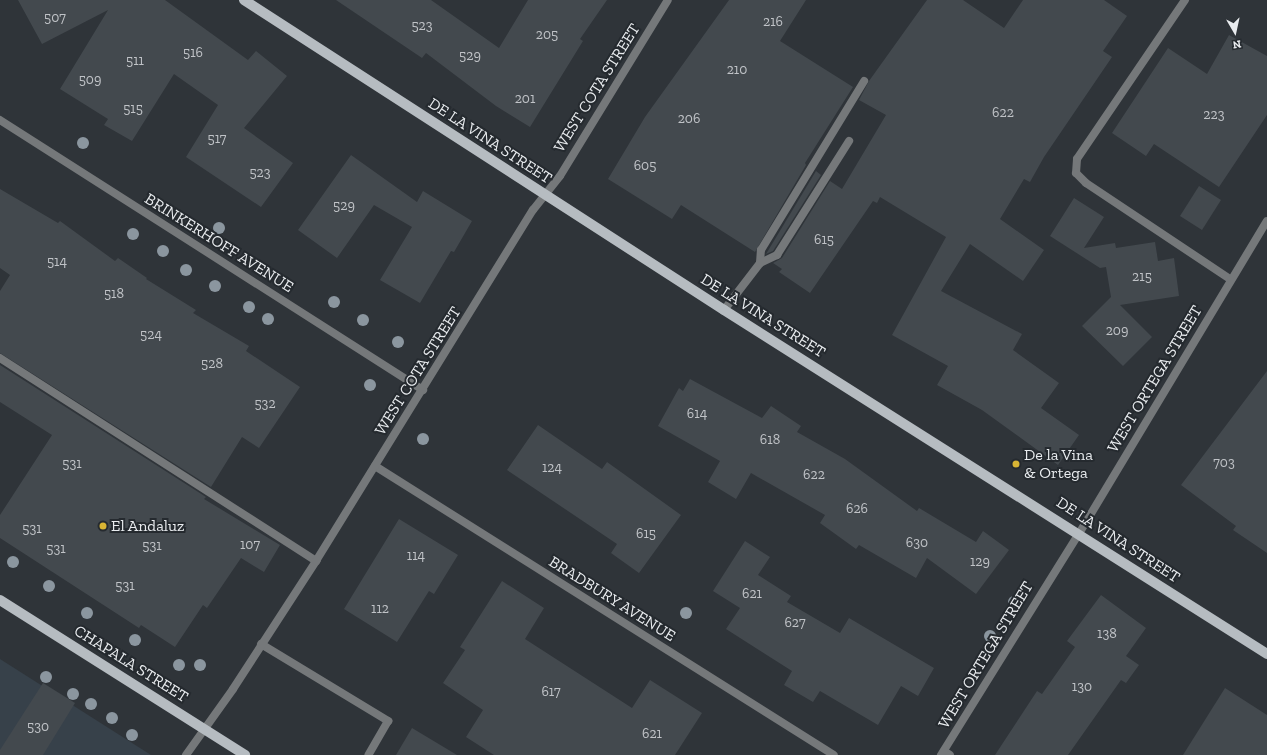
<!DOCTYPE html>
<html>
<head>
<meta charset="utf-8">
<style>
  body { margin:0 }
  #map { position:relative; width:1267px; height:755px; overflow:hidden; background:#2f3439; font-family:"Zilla Slab",serif }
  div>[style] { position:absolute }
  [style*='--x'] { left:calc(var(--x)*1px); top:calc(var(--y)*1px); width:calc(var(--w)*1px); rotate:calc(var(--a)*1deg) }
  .built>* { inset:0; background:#37414a }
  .building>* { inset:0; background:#43494e }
  .lane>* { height:8px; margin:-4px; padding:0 4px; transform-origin:4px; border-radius:4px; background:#75787a }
  .street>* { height:8px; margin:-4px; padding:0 4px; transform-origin:4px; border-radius:4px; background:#75787a }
  .primary>* { height:10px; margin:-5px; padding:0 5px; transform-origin:5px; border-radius:5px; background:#b6bcc1 }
  .trees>* { width:12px; height:12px; margin:-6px; border-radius:50%; background:#8b969f }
  .dots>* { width:11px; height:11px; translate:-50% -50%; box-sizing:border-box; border:2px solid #252a2f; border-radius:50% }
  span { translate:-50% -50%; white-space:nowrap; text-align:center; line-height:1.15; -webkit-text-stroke:4px #252a2f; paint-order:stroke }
  .number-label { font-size:14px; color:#c0c3c7 }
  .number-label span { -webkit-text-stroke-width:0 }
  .street-label { font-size:16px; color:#e9ecef }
  .poi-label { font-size:16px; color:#e9ecef }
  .left { translate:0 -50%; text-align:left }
  .north { position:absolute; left:1215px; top:12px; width:40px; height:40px; -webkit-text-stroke:3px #252a2f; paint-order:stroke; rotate:171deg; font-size:11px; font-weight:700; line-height:16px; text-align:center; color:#e9ecef }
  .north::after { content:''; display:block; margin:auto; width:14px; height:18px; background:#e9ecef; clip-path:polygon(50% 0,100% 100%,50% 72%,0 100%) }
</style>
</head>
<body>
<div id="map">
  <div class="built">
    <div style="clip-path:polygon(0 659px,151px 755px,0 755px)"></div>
  </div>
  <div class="building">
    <div style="clip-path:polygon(18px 0,165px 0,248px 60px,256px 51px,287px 76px,244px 128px,293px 163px,261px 207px,186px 157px,218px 105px,174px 74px,132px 141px,104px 125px,108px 119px,60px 89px,108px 10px,42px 44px)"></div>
    <div style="clip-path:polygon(336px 0,431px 0,499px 48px,528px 0,607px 0,580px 39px,583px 41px,530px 127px,496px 106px,426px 53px,422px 58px)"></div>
    <div style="clip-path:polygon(729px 0,806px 0,780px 41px,853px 87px,805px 163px,806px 165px,755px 252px,681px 205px,672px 219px,608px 179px,645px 117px)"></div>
    <div style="clip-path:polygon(927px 0,963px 0,1004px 28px,1023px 0,1104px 0,1127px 16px,1103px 51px,1112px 57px,1044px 157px,1030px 182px,1024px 179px,1000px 219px,1044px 250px,1023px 281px,970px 244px,941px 291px,1022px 334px,1013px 350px,1059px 383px,1041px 408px,1079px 435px,1058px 465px,982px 410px,937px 385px,948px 366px,892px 335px,946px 237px,880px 197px,877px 203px,873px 201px,810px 293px,779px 272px,782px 269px,773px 263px,782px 258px,830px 181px,842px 189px,886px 115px,859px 100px,869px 81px)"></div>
    <div style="clip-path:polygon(1229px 35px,1267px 56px,1267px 115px,1219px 187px,1154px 144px,1146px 156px,1112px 133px,1168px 48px,1207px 74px)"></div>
    <div style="clip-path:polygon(351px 155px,417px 202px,423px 191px,472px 221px,454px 252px,451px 251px,420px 303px,380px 280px,412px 227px,374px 205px,337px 258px,298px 230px)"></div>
    <div style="clip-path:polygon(816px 171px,821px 175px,773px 251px,766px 254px)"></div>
    <div style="clip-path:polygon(1199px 186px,1221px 200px,1202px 230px,1180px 216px)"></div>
    <div style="clip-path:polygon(0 189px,58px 223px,60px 221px,115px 261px,118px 258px,147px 278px,146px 279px,196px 310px,193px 313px,249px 346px,246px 351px,300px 387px,259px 448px,242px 437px,211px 487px,0 353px,0 291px,10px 275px,0 268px)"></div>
    <div style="clip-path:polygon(1074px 198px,1104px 217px,1084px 248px,1115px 243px,1116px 248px,1155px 242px,1158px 261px,1174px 258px,1179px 296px,1120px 305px,1152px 337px,1123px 366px,1082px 326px,1111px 297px,1106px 267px,1100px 268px,1050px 236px)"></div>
    <div style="clip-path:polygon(0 365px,206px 497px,204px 499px,280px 545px,264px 572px,241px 558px,207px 608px,203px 605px,175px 647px,141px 625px,139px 628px,0 538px,0 515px,52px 435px,0 402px)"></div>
    <div style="clip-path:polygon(1267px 371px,1267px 553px,1233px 530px,1236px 526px,1181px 485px)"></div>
    <div style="clip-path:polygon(690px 379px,762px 418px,771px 406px,801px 426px,797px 432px,845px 459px,917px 511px,919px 508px,976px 542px,983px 531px,1009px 550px,976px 594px,927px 558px,916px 578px,859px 545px,856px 549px,820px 523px,825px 515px,751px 473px,736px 499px,708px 482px,720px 461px,658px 426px,679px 388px,683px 391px)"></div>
    <div style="clip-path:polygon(538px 425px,602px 469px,607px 462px,681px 515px,639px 573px,611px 553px,617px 544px,507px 470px)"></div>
    <div style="clip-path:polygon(399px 519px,458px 555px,434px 594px,429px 591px,397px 642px,344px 609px)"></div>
    <div style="clip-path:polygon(745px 541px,770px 557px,758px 575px,791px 596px,787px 602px,840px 633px,849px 618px,934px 668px,918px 696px,901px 686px,878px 725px,820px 691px,813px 702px,784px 685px,792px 671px,726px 629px,740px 608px,713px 591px)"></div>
    <div style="clip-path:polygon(502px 581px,544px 608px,525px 639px,632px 708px,650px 680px,702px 713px,675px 755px,494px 755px,466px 737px,483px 710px,443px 683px,465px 650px,460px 647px)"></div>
    <div style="clip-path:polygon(1101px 595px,1146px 628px,1126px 656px,1139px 665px,1126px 683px,1121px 680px,1068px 755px,995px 755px,1037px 691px,1042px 694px,1075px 647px,1067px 641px)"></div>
    <div style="clip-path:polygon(43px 683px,75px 703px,43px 755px,0 755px,0 750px)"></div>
    <div style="clip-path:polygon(1225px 688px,1267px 715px,1267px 755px,1183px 755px)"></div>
    <div style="clip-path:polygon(412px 728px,457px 755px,396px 755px)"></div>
  </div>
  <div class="lane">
    <div style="--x:1185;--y:0;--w:192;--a:124.2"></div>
    <div style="--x:1077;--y:159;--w:14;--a:94"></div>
    <div style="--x:1076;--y:173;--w:14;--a:45"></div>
    <div style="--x:1086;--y:183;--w:173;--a:33.7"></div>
    <div style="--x:760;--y:263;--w:13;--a:-86"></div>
    <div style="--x:761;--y:250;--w:198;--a:-58.6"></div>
    <div style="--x:724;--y:310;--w:59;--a:-52.5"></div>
    <div style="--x:760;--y:263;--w:19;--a:-25"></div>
    <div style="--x:777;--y:255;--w:135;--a:-57.7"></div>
    <div style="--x:0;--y:358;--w:376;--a:32.7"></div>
    <div style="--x:261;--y:644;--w:149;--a:31.2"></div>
    <div style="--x:388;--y:721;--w:39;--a:120"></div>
    <div style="--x:944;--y:751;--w:7;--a:34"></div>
  </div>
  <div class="street">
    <div style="--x:0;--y:120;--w:502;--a:32.55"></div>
    <div style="--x:375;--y:466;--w:542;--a:32.2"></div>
    <div style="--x:186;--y:755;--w:81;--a:-54.5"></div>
    <div style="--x:233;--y:689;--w:153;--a:-57"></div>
    <div style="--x:316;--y:561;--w:413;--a:-58.3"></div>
    <div style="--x:533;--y:210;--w:43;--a:-51.5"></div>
    <div style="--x:560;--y:176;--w:206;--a:-58.5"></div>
    <div style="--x:941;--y:755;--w:280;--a:-58.1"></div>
    <div style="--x:1089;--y:517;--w:345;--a:-59"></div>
  </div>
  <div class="primary">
    <div style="--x:244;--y:0;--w:571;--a:32.86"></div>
    <div style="--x:724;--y:310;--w:643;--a:32.35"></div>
    <div style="--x:0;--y:600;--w:290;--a:32.3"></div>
  </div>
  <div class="trees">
    <div style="left:83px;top:143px"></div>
    <div style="left:219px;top:228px"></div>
    <div style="left:133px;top:234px"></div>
    <div style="left:163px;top:251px"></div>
    <div style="left:186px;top:270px"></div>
    <div style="left:215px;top:286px"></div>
    <div style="left:334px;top:302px"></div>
    <div style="left:249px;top:307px"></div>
    <div style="left:268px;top:319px"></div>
    <div style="left:363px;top:320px"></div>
    <div style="left:398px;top:342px"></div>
    <div style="left:370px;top:385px"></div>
    <div style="left:423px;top:439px"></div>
    <div style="left:13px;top:562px"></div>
    <div style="left:49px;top:586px"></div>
    <div style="left:1014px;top:602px"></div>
    <div style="left:87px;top:613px"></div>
    <div style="left:686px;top:613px"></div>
    <div style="left:990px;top:636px"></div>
    <div style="left:135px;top:640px"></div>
    <div style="left:179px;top:665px"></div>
    <div style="left:200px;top:665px"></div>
    <div style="left:46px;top:677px"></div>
    <div style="left:73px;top:694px"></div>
    <div style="left:91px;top:704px"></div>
    <div style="left:112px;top:718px"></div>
    <div style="left:132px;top:735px"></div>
  </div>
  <div class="dots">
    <div style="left:1016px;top:464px;background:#d8b434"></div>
    <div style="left:103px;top:526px;background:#d8b434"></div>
  </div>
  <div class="number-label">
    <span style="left:55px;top:18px">507</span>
    <span style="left:773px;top:22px">216</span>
    <span style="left:422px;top:26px">523</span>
    <span style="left:547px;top:35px">205</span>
    <span style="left:193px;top:53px">516</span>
    <span style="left:470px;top:56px">529</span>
    <span style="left:135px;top:61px">511</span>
    <span style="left:737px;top:70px">210</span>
    <span style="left:90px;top:80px">509</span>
    <span style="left:525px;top:99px">201</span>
    <span style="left:133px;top:109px">515</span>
    <span style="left:1003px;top:113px">622</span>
    <span style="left:1214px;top:115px">223</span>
    <span style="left:689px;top:119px">206</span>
    <span style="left:217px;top:139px">517</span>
    <span style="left:645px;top:166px">605</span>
    <span style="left:260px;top:173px">523</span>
    <span style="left:344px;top:206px">529</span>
    <span style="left:824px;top:240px">615</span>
    <span style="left:57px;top:262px">514</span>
    <span style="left:1142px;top:277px">215</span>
    <span style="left:114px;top:294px">518</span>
    <span style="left:1117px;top:331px">209</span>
    <span style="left:151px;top:335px">524</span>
    <span style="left:212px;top:364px">528</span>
    <span style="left:265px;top:404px">532</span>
    <span style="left:697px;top:414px">614</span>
    <span style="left:770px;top:440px">618</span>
    <span style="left:1224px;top:463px">703</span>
    <span style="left:72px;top:464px">531</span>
    <span style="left:552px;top:468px">124</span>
    <span style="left:814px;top:475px">622</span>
    <span style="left:857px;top:509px">626</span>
    <span style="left:32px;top:529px">531</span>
    <span style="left:646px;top:534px">615</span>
    <span style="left:917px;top:543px">630</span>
    <span style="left:250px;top:545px">107</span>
    <span style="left:152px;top:546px">531</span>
    <span style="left:56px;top:549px">531</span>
    <span style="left:416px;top:556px">114</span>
    <span style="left:980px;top:562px">129</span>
    <span style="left:125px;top:586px">531</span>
    <span style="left:752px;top:594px">621</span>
    <span style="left:380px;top:609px">112</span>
    <span style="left:795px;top:623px">627</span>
    <span style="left:1107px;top:634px">138</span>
    <span style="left:1082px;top:687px">130</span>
    <span style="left:551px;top:692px">617</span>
    <span style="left:38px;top:727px">530</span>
    <span style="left:652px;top:734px">621</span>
  </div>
  <div class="street-label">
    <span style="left:597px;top:88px;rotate:-58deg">WEST COTA STREET</span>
    <span style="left:490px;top:141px;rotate:33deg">DE LA VINA STREET</span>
    <span style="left:219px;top:243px;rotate:32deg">BRINKERHOFF AVENUE</span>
    <span style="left:763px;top:316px;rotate:32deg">DE LA VINA STREET</span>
    <span style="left:418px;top:371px;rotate:-58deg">WEST COTA STREET</span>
    <span style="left:1155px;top:379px;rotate:-59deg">WEST ORTEGA STREET</span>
    <span style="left:1118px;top:540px;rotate:33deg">DE LA VINA STREET</span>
    <span style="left:612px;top:599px;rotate:32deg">BRADBURY AVENUE</span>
    <span style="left:986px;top:655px;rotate:-59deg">WEST ORTEGA STREET</span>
    <span style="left:131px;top:664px;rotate:32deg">CHAPALA STREET</span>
  </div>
  <div class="poi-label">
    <span class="left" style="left:1024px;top:464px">De la Vina<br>&amp; Ortega</span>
    <span class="left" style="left:111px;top:526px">El Andaluz</span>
  </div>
  <div class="north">N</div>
</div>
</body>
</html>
